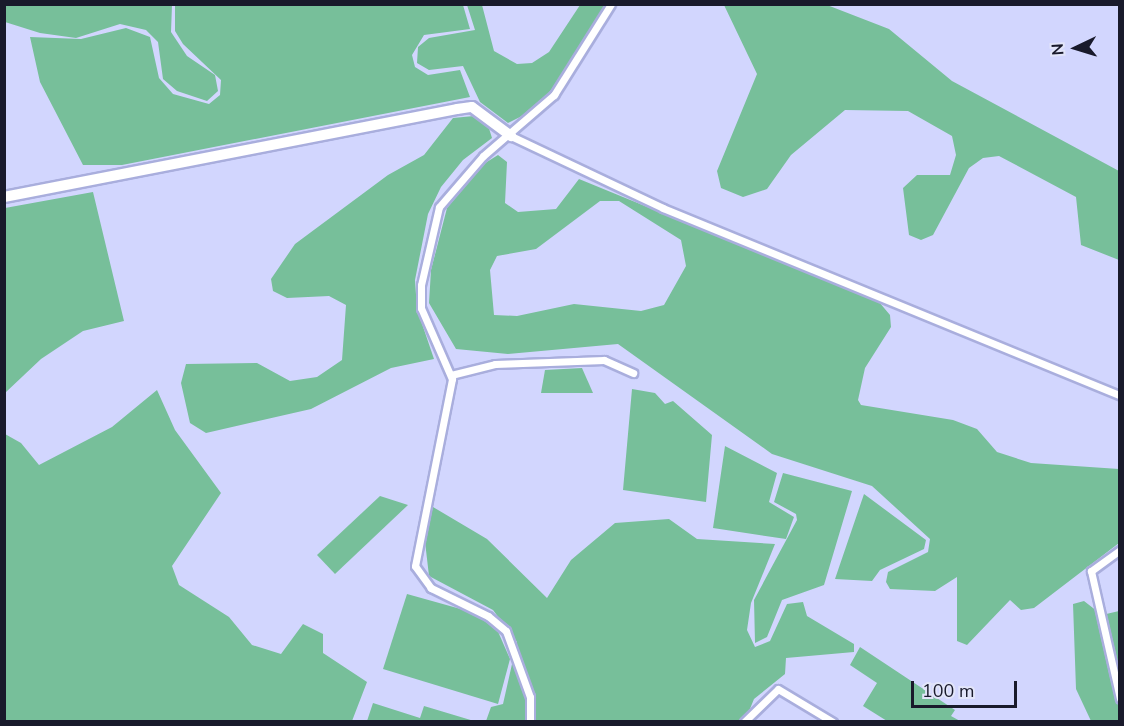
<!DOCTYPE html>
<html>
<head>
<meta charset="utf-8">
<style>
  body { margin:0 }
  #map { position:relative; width:1124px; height:726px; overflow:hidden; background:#d2d6fe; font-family:"Nunito Sans",sans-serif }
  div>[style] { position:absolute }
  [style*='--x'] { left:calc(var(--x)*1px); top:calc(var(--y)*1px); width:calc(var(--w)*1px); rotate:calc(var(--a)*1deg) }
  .green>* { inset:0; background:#77bf9a }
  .roads { filter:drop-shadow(2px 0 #a9aedd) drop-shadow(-2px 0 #a9aedd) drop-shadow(0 2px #a9aedd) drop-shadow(0 -2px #a9aedd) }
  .street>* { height:7px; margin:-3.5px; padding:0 3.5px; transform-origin:3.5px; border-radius:3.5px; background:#fff }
  .secondary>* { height:10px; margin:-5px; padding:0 5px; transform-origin:5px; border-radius:5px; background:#fff }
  span { translate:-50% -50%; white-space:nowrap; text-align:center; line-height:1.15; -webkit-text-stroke:6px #e2e5f9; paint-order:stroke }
  .frame { position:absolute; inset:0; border:6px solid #191a2b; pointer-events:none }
  .north { position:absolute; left:1046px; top:18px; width:60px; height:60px; -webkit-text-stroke:4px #e2e5f9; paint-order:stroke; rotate:266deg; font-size:16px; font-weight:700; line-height:24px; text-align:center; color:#191a2b }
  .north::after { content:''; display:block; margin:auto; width:21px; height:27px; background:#191a2b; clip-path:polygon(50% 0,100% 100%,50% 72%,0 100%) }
  .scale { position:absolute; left:911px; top:681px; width:106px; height:27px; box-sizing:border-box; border:3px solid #191a2b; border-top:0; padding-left:8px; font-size:18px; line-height:21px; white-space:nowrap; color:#191a2b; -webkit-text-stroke:4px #e2e5f9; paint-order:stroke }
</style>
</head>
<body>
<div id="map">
  <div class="green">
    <div style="clip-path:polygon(5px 4px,172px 5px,171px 32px,187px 56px,215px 75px,218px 91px,207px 101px,177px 91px,163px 79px,158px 42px,146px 30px,120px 24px,76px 38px,40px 33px,5px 22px)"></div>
    <div style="clip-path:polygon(175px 5px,463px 5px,470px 29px,424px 35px,412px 55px,415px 67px,428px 75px,460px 70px,470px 97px,122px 165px,83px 165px,40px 82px,30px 37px,81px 39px,126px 28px,150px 37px,159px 78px,173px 94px,209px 104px,220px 95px,221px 80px,183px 44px,175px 31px)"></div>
    <div style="clip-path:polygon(467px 5px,482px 5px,494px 51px,517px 64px,532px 63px,549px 52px,580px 5px,607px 5px,579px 55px,536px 109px,508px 123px,480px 102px,463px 66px,429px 70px,417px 63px,418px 47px,429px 38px,475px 30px)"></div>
    <div style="clip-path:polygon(724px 5px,827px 5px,889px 29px,952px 81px,1119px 171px,1119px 260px,1081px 245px,1076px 197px,999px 156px,983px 158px,969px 168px,933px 235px,921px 240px,909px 235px,903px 188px,917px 175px,950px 175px,956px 155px,952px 136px,908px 111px,845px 110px,791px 155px,767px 189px,743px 197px,721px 188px,717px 171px,757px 74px)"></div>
    <div style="clip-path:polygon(474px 116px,487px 122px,492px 138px,463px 160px,441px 187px,428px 214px,415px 280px,417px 309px,434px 359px,391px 368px,311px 409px,206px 433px,190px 423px,181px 383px,186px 364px,257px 363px,290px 381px,317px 377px,342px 360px,346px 305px,329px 296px,287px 298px,273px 291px,271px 279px,295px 244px,388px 175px,424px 155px,453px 118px)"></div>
    <div style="clip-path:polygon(evenodd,498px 155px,507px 162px,505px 203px,518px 212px,556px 209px,579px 179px,879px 302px,890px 315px,891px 327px,865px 368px,858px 400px,861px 405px,953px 420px,977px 429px,997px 452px,1031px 463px,1119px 469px,1119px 543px,1034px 608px,1021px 610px,1010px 600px,967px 645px,957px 641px,957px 577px,935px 591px,890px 589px,886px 582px,888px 572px,928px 552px,930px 539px,872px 486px,772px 454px,618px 344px,508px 354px,456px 349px,429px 303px,431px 270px,447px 208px,482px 165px,498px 155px,600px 201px,619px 201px,681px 240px,686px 266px,664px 305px,641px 311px,574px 304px,517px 316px,494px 315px,490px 270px,497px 256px,536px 249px,600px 201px)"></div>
    <div style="clip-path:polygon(93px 192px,124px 321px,83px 331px,41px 359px,5px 393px,5px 208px)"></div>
    <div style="clip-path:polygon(582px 368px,593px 393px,541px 393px,545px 370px)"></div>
    <div style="clip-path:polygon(632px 389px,655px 393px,665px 404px,673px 401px,712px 435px,706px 502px,623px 490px)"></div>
    <div style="clip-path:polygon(157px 390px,175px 430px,221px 493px,172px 566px,179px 585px,229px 617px,252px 645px,281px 654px,303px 624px,323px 634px,323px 653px,367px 682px,352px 721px,5px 721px,5px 434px,21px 443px,39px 465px,112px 427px)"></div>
    <div style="clip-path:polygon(725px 446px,777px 473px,769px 502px,794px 517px,786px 539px,713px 528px)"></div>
    <div style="clip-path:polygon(783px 473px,852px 491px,824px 585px,782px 600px,767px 637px,755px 643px,754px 600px,797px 520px,796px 514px,774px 502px)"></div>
    <div style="clip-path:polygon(864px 494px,926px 540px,924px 549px,880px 570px,872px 581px,835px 579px)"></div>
    <div style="clip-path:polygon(380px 496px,408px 505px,335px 574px,317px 555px)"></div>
    <div style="clip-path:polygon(433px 507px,487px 539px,547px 598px,571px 560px,615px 523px,669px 519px,697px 539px,775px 544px,751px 603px,747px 630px,755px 647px,770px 641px,787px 604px,803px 602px,807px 616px,854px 644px,854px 652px,786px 658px,785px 674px,754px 699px,745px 721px,486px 721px,491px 707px,503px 704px,517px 642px,493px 610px,429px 576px,424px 533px)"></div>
    <div style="clip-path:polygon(407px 594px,475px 613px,496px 627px,510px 659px,498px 704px,383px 669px)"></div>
    <div style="clip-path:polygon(1084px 601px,1102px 615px,1119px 611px,1119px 721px,1091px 721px,1076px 689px,1073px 604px)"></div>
    <div style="clip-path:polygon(860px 647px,955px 710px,951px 716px,960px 721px,887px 721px,863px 706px,877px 683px,850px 665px)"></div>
    <div style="clip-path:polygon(373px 703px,420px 718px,424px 706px,474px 721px,367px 721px)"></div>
  </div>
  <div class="roads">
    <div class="street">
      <div style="--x:511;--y:136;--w:168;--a:25.3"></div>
      <div style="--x:663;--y:208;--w:494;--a:22.3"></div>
      <div style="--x:451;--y:375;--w:45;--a:-14"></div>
      <div style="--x:495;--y:364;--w:109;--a:-2.1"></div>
      <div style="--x:604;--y:360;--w:32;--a:24"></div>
      <div style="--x:1120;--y:550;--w:36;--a:144"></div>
      <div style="--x:1091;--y:571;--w:131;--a:77.2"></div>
      <div style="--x:530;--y:722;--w:25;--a:-90"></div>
      <div style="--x:530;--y:697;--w:70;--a:-110"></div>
      <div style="--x:506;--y:631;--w:23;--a:-140"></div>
      <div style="--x:488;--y:616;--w:64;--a:-153.8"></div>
      <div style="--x:431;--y:588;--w:27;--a:-126"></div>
      <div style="--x:415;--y:566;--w:191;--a:-78.8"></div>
      <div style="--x:452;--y:379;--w:77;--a:-113.6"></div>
      <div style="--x:421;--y:308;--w:23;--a:-90"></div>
      <div style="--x:421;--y:285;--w:80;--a:-77"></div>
      <div style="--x:439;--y:207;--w:67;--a:-49.2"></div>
      <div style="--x:483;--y:156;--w:94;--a:-40.7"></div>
      <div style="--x:554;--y:95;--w:107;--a:-57.9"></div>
      <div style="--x:744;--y:722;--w:47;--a:-44.1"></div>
      <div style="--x:778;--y:689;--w:64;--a:31"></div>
    </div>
    <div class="secondary">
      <div style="--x:4;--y:197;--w:461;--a:-11"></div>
      <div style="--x:457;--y:109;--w:15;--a:-8"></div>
      <div style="--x:472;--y:107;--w:49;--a:36.6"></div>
    </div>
  </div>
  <div class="frame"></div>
  <div class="north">N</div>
  <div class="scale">100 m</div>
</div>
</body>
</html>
